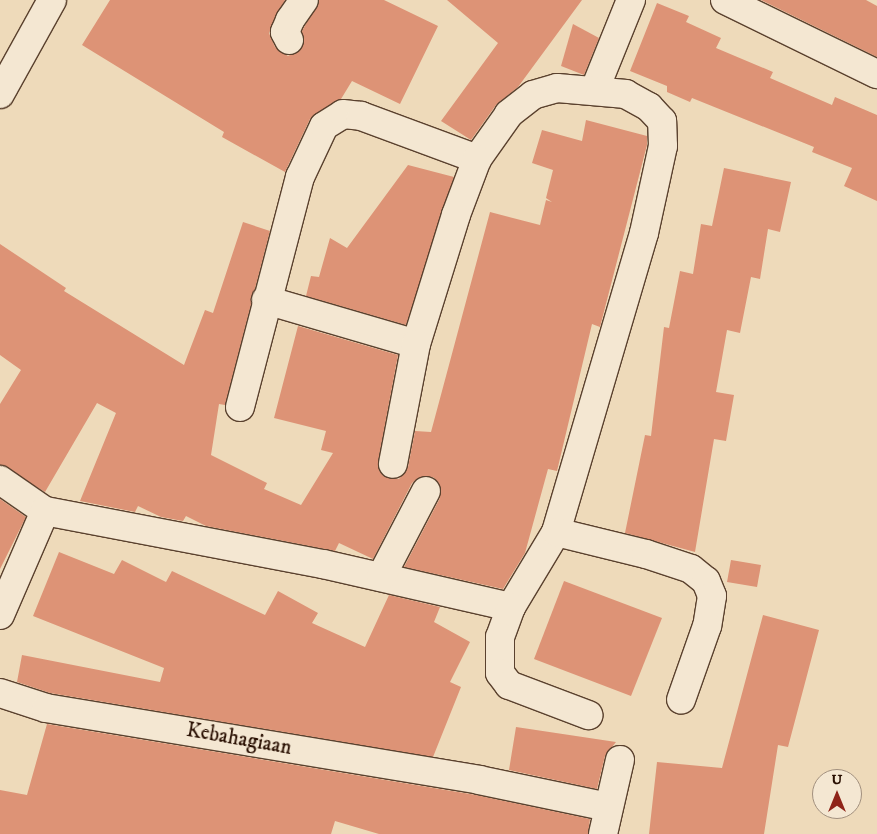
<!DOCTYPE html>
<html>
<head>
<meta charset="utf-8">
<style>
  body { margin:0 }
  #map { position:relative; width:877px; height:834px; overflow:hidden; background:#eedaba; font-family:"IM FELL DW Pica",serif }
  div>[style] { position:absolute }
  [style*='--x'] { left:calc(var(--x)*1px); top:calc(var(--y)*1px); width:calc(var(--w)*1px); rotate:calc(var(--a)*1deg) }
  .building>* { inset:0; background:#dd9376 }
  .roads { filter:drop-shadow(1px 0 #5a412e) drop-shadow(-1px 0 #5a412e) drop-shadow(0 1px #5a412e) drop-shadow(0 -1px #5a412e) }
  .minor>* { height:28px; margin:-14px; padding:0 14px; transform-origin:14px; border-radius:14px; background:#f4e7d2 }
  span { translate:-50% -50%; white-space:nowrap; text-align:center; line-height:1.15; -webkit-text-stroke:4.5px #f4e7d2; paint-order:stroke }
  .street-label { font-size:21px; color:#280e00 }
  .north { position:absolute; left:812px; top:769px; width:50px; height:50px; box-sizing:border-box; background:#f4e7d2; border:1px solid #a2907e; border-radius:50%; rotate:0deg; font-size:14px; font-weight:700; line-height:20px; text-align:center; color:#280e00 }
  .north::after { content:''; display:block; margin:auto; width:18px; height:22px; background:#8f2418; clip-path:polygon(50% 0,100% 100%,50% 72%,0 100%) }
</style>
</head>
<body>
<div id="map">
  <div class="building">
    <div style="clip-path:polygon(110px 0,285px 0,269px 33px,275px 47px,288px 56px,302px 48px,302px 31px,319px 0,384px 0,438px 26px,400px 104px,352px 81px,341px 99px,310px 119px,285px 172px,222px 137px,224px 132px,82px 45px)"></div>
    <div style="clip-path:polygon(447px 0,582px 0,518px 87px,496px 105px,471px 140px,441px 121px,498px 43px)"></div>
    <div style="clip-path:polygon(761px 0,866px 0,877px 6px,877px 57px)"></div>
    <div style="clip-path:polygon(657px 3px,689px 16px,686px 22px,721px 38px,716px 48px,773px 72px,770px 78px,832px 105px,835px 97px,877px 115px,877px 201px,844px 186px,852px 168px,812px 152px,814px 147px,692px 98px,690px 102px,667px 92px,667px 86px,630px 71px)"></div>
    <div style="clip-path:polygon(573px 24px,599px 38px,584px 75px,561px 66px)"></div>
    <div style="clip-path:polygon(586px 120px,647px 136px,647px 145px,600px 327px,592px 324px,557px 471px,548px 469px,525px 553px,503px 589px,404px 567px,440px 498px,439px 483px,433px 477px,418px 478px,412px 483px,373px 559px,339px 543px,335px 551px,206px 526px,186px 516px,183px 521px,161px 517px,138px 506px,135px 512px,80px 501px,116px 413px,97px 403px,45px 492px,0 465px,0 404px,21px 370px,0 355px,0 244px,66px 288px,64px 291px,184px 365px,205px 310px,213px 313px,243px 222px,270px 231px,225px 405px,219px 404px,211px 455px,267px 483px,264px 489px,301px 505px,333px 453px,321px 450px,326px 431px,274px 418px,298px 326px,398px 355px,378px 462px,383px 476px,399px 479px,408px 467px,415px 431px,431px 432px,490px 212px,540px 225px,546px 200px,552px 202px,546px 198px,553px 170px,532px 163px,542px 130px,582px 141px)"></div>
    <div style="clip-path:polygon(408px 165px,454px 177px,406px 325px,306px 296px,311px 276px,319px 277px,330px 238px,347px 248px)"></div>
    <div style="clip-path:polygon(724px 168px,791px 182px,780px 232px,768px 229px,760px 279px,751px 277px,740px 333px,727px 330px,716px 392px,734px 395px,726px 441px,714px 439px,695px 552px,625px 533px,645px 435px,651px 436px,664px 327px,669px 328px,680px 271px,693px 274px,701px 224px,712px 226px)"></div>
    <div style="clip-path:polygon(0 499px,26px 517px,0 569px)"></div>
    <div style="clip-path:polygon(59px 552px,114px 574px,122px 560px,166px 582px,172px 571px,265px 615px,278px 591px,318px 613px,312px 623px,365px 647px,389px 595px,440px 607px,434px 622px,470px 642px,450px 682px,461px 687px,433px 757px,50px 693px,17px 682px,22px 655px,160px 682px,164px 668px,33px 616px)"></div>
    <div style="clip-path:polygon(731px 560px,761px 565px,757px 587px,727px 582px)"></div>
    <div style="clip-path:polygon(564px 581px,662px 618px,631px 696px,534px 659px)"></div>
    <div style="clip-path:polygon(763px 615px,819px 630px,788px 747px,778px 745px,764px 834px,649px 834px,657px 762px,722px 768px)"></div>
    <div style="clip-path:polygon(47px 724px,476px 795px,590px 819px,588px 834px,379px 834px,335px 821px,331px 834px,0 834px,0 790px,27px 795px)"></div>
    <div style="clip-path:polygon(516px 727px,616px 742px,605px 756px,597px 789px,509px 770px)"></div>
  </div>
  <div class="roads">
    <div class="minor">
      <div style="--x:725;--y:0;--w:169;--a:26"></div>
      <div style="--x:289;--y:40;--w:9;--a:-117"></div>
      <div style="--x:285;--y:32;--w:13;--a:-67"></div>
      <div style="--x:290;--y:20;--w:24;--a:-55"></div>
      <div style="--x:595;--y:89;--w:96;--a:-68"></div>
      <div style="--x:0;--y:94;--w:107;--a:-61"></div>
      <div style="--x:266;--y:300;--w:156;--a:16.3"></div>
      <div style="--x:240;--y:407;--w:238;--a:-75.4"></div>
      <div style="--x:300;--y:177;--w:56;--a:-64.8"></div>
      <div style="--x:324;--y:126;--w:22;--a:-32"></div>
      <div style="--x:343;--y:114;--w:18;--a:6"></div>
      <div style="--x:361;--y:116;--w:124;--a:20.3"></div>
      <div style="--x:0;--y:480;--w:55;--a:34.6"></div>
      <div style="--x:45;--y:511;--w:283;--a:10.8"></div>
      <div style="--x:323;--y:564;--w:193;--a:12.9"></div>
      <div style="--x:511;--y:607;--w:87;--a:-59"></div>
      <div style="--x:556;--y:532;--w:312;--a:-73.6"></div>
      <div style="--x:644;--y:233;--w:89;--a:-77.7"></div>
      <div style="--x:663;--y:146;--w:25;--a:-92"></div>
      <div style="--x:662;--y:121;--w:19;--a:-133"></div>
      <div style="--x:649;--y:107;--w:26;--a:-151"></div>
      <div style="--x:626;--y:94;--w:69;--a:-175"></div>
      <div style="--x:557;--y:88;--w:25;--a:164"></div>
      <div style="--x:533;--y:95;--w:31;--a:142"></div>
      <div style="--x:509;--y:114;--w:55;--a:125.4"></div>
      <div style="--x:477;--y:159;--w:60;--a:110.6"></div>
      <div style="--x:456;--y:215;--w:135;--a:107.2"></div>
      <div style="--x:416;--y:344;--w:122;--a:100.9"></div>
      <div style="--x:556;--y:532;--w:93;--a:13.7"></div>
      <div style="--x:646;--y:554;--w:47;--a:18.4"></div>
      <div style="--x:691;--y:569;--w:19;--a:39"></div>
      <div style="--x:706;--y:581;--w:16;--a:68"></div>
      <div style="--x:712;--y:596;--w:30;--a:99"></div>
      <div style="--x:707;--y:626;--w:78;--a:109.4"></div>
      <div style="--x:381;--y:577;--w:97;--a:-62.4"></div>
      <div style="--x:511;--y:607;--w:32;--a:110"></div>
      <div style="--x:500;--y:637;--w:36;--a:90"></div>
      <div style="--x:500;--y:673;--w:15;--a:53"></div>
      <div style="--x:509;--y:685;--w:85;--a:20.8"></div>
      <div style="--x:0;--y:615;--w:113;--a:-66.6"></div>
      <div style="--x:0;--y:693;--w:48;--a:18.1"></div>
      <div style="--x:46;--y:708;--w:439;--a:9.4"></div>
      <div style="--x:479;--y:780;--w:132;--a:11.8"></div>
      <div style="--x:603;--y:834;--w:76;--a:-77.1"></div>
    </div>
  </div>
  <div class="street-label">
    <span style="left:239px;top:739px;rotate:10deg">Kebahagiaan</span>
  </div>
  <div class="north">U</div>
</div>
</body>
</html>
